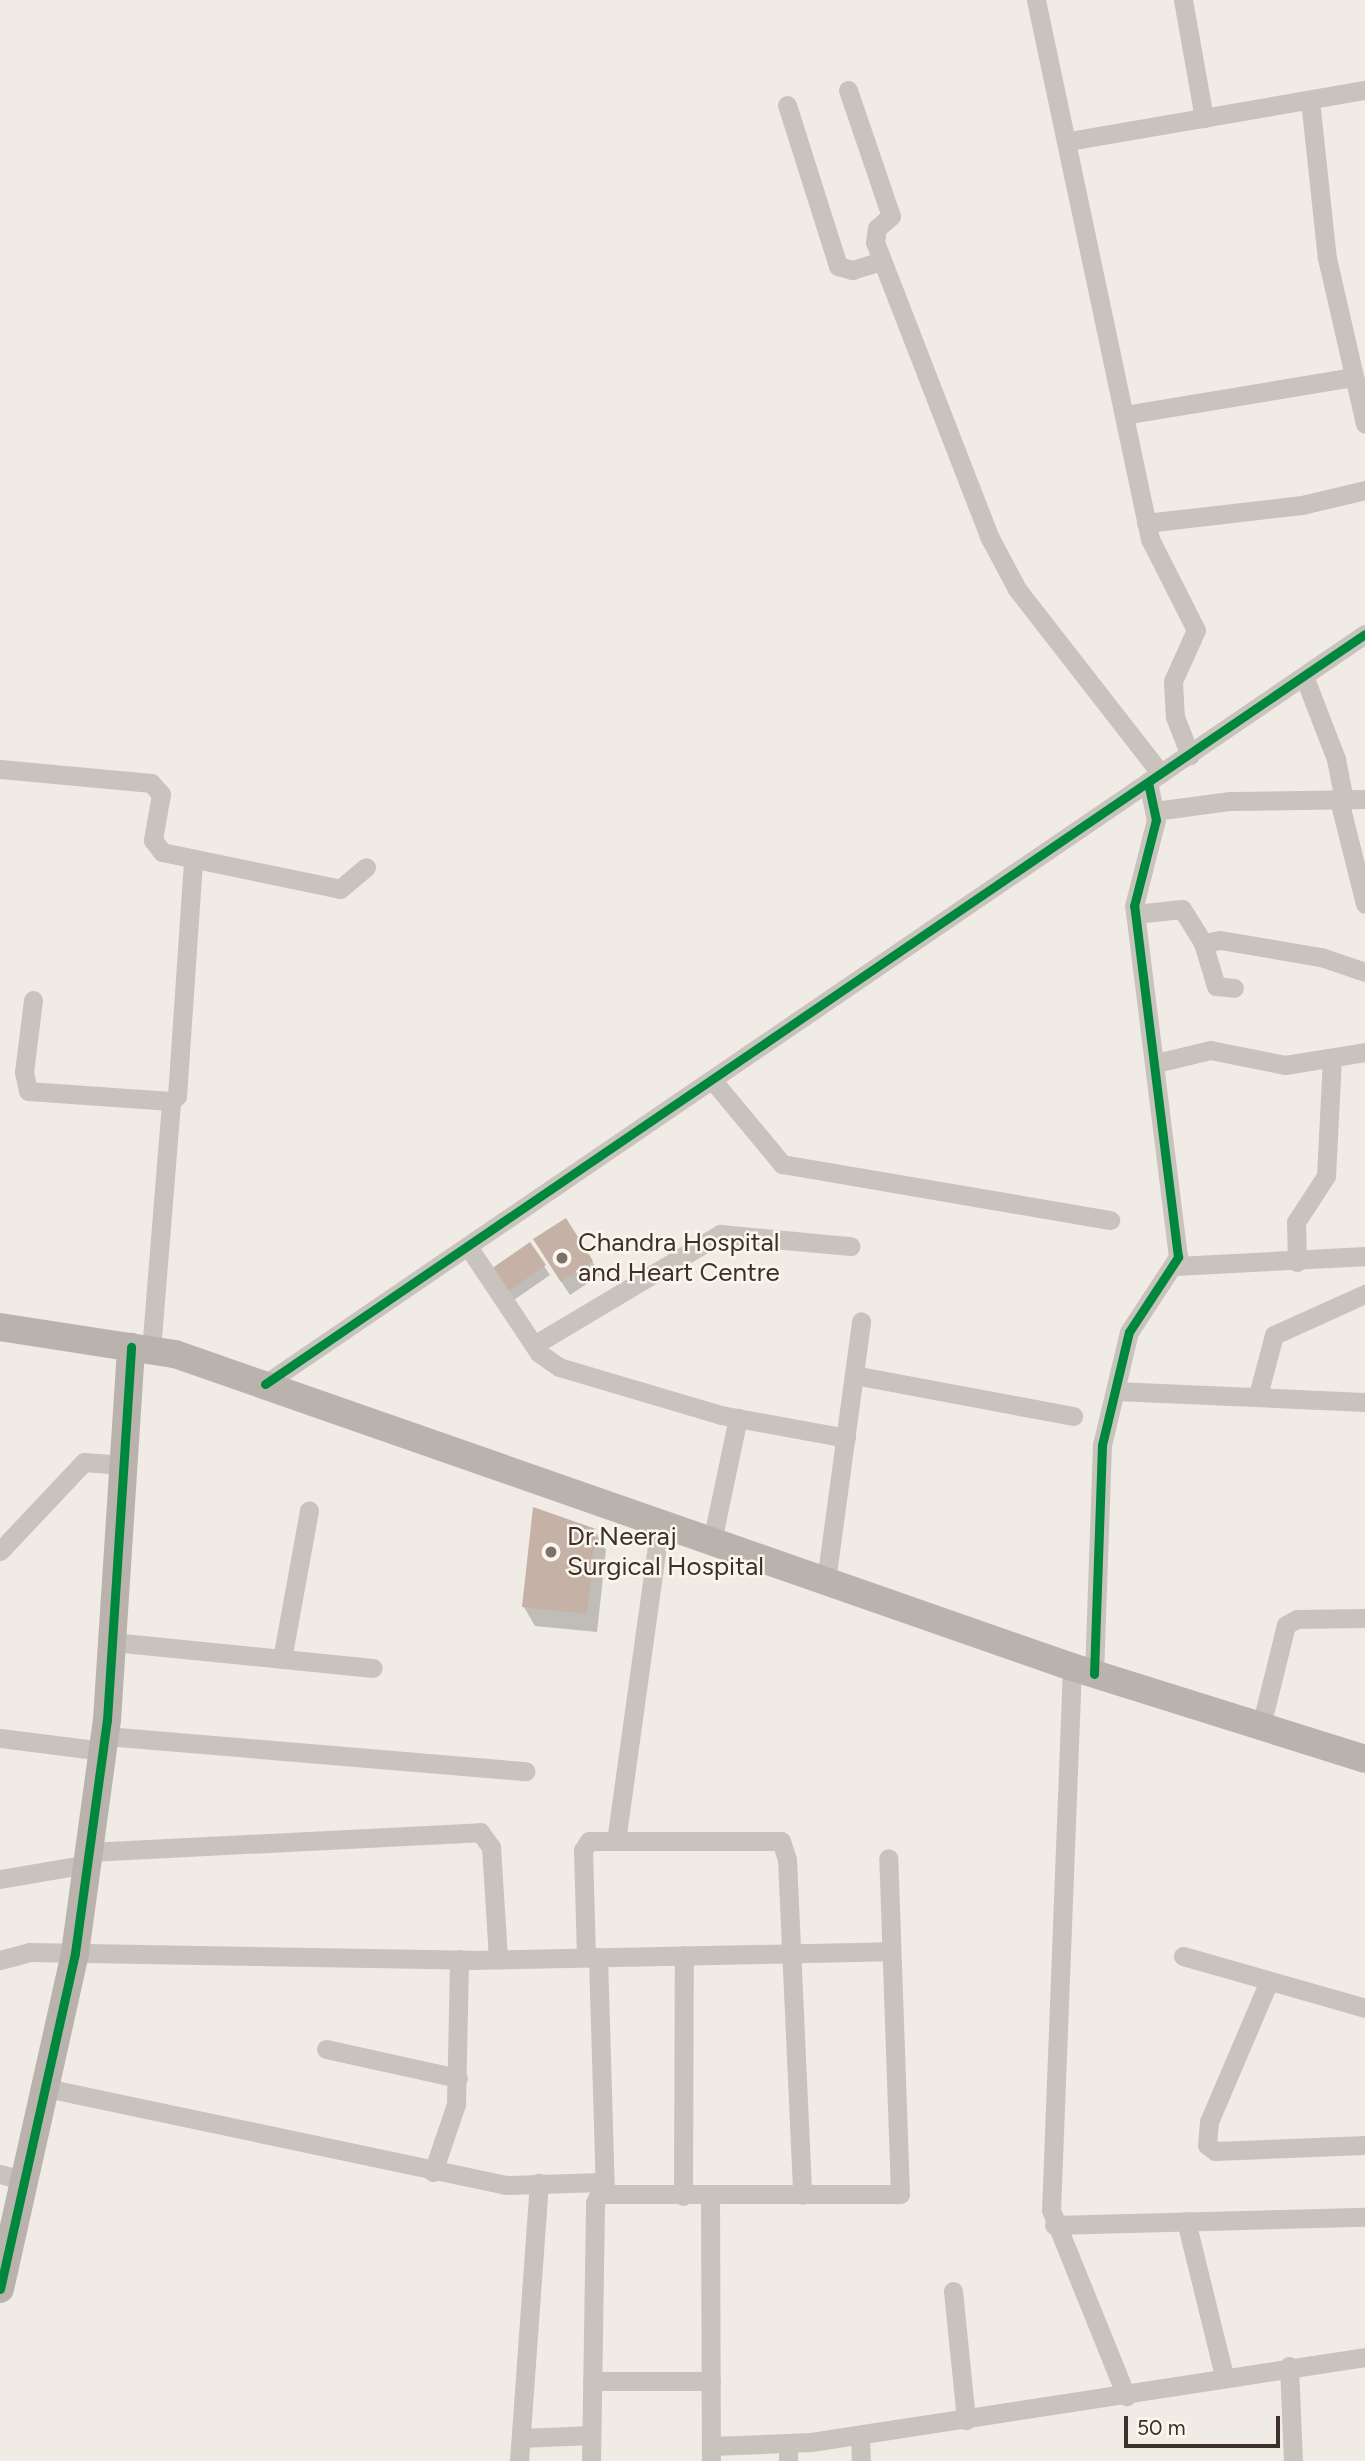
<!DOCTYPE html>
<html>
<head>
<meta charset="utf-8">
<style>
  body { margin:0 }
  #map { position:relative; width:1365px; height:2461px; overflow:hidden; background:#f0ebe5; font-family:Figtree,sans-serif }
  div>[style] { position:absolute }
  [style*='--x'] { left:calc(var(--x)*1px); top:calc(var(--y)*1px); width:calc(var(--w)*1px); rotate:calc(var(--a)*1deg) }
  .shadow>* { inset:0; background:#0003 }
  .building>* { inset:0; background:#c5b1a6 }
  .street>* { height:19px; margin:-9.5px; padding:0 9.5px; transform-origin:9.5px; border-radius:9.5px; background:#c9c3bd }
  .secondary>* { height:28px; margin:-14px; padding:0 14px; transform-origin:14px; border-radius:14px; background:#bab3ad }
  .cycleway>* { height:9px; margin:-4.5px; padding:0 4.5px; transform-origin:4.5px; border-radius:4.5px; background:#00873e }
  .dots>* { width:19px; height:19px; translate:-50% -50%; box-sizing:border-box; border:4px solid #fcf6ed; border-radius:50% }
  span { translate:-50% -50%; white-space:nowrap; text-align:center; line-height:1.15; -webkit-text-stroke:5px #fcf6ed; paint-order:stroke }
  .poi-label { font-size:26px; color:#3c312a }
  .left { translate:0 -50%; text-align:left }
  .scale { position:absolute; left:1124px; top:2416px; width:156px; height:32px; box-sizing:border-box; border:4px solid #3c312a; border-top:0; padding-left:9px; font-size:21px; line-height:24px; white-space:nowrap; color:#3c312a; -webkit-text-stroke:5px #fcf6ed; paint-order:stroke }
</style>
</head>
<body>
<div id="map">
  <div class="shadow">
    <div style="clip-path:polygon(543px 1254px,592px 1261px,600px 1275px,570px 1295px)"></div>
    <div style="clip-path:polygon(544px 1266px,550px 1275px,514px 1300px,499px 1278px)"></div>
    <div style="clip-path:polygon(595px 1531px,606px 1550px,597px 1632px,535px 1626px,524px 1607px)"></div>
  </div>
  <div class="building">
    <div style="clip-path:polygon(566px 1218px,593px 1261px,561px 1282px,533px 1239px)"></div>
    <div style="clip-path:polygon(530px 1242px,546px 1265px,507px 1292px,491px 1269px)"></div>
    <div style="clip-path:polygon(533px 1507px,596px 1529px,587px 1614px,522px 1607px)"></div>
  </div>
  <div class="street">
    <div style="--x:1036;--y:0;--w:551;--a:78.06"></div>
    <div style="--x:1150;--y:539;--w:102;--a:63.2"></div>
    <div style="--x:1196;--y:630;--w:56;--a:114.3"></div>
    <div style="--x:1173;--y:681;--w:36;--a:87"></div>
    <div style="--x:1175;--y:717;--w:41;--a:68.5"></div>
    <div style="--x:1183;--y:0;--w:120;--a:79.9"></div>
    <div style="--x:848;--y:90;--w:133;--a:71.2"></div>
    <div style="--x:891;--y:216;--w:18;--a:139"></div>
    <div style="--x:877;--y:228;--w:14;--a:98"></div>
    <div style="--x:875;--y:242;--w:318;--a:68.8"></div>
    <div style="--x:990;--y:538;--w:58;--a:62.1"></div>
    <div style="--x:1017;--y:589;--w:234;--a:52.1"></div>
    <div style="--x:1310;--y:100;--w:159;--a:83.9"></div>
    <div style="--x:1327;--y:258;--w:170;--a:77.1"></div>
    <div style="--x:787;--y:105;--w:169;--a:72.4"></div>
    <div style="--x:838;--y:266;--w:15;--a:16"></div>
    <div style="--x:852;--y:270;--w:31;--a:-17"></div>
    <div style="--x:1069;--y:141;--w:300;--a:-9.8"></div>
    <div style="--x:1124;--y:415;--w:233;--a:-9.4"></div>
    <div style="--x:1146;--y:523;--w:157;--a:-6.6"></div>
    <div style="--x:1302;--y:505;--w:65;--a:-13.4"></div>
    <div style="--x:1304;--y:676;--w:89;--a:68.9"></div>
    <div style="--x:1336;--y:759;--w:42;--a:79"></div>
    <div style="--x:0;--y:769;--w:152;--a:5.3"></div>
    <div style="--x:151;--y:783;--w:15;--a:48"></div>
    <div style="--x:161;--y:794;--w:47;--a:99.9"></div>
    <div style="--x:153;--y:840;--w:15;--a:53"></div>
    <div style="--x:162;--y:852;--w:182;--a:11.7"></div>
    <div style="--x:340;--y:889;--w:34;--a:-40"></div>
    <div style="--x:1339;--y:800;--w:107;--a:76"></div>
    <div style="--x:1155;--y:811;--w:76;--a:-7.6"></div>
    <div style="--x:1230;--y:801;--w:135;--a:-0.8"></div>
    <div style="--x:1135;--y:914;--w:47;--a:-6.1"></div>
    <div style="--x:1182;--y:909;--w:40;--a:58"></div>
    <div style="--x:1203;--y:943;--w:45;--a:73.2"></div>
    <div style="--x:1216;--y:986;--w:18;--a:6"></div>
    <div style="--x:1203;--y:943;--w:17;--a:-10"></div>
    <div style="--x:1220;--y:940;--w:102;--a:9.6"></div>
    <div style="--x:1321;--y:957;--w:46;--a:18.8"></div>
    <div style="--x:33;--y:1000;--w:73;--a:97.1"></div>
    <div style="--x:24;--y:1072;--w:19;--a:78"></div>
    <div style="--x:28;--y:1091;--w:143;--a:4"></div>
    <div style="--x:171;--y:1101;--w:8;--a:-40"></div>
    <div style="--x:177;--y:1096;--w:238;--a:-86.1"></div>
    <div style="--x:1156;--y:1063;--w:56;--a:-13.5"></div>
    <div style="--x:1210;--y:1050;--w:76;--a:11.3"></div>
    <div style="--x:1285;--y:1065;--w:81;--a:-9.2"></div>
    <div style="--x:714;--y:1082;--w:107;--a:50.3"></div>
    <div style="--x:782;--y:1164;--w:333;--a:9.7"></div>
    <div style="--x:469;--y:1248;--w:126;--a:56.3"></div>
    <div style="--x:539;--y:1353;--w:24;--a:35"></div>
    <div style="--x:559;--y:1367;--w:169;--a:16.5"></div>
    <div style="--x:721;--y:1415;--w:127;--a:10.4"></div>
    <div style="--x:1297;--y:1262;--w:40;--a:-91.4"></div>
    <div style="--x:1296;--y:1222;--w:55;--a:-56.9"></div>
    <div style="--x:1326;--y:1176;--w:117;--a:-87.1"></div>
    <div style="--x:1176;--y:1266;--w:189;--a:-3"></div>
    <div style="--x:534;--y:1345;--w:217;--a:-30.8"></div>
    <div style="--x:720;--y:1234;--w:131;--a:5.3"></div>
    <div style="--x:151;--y:1351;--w:251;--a:-85.4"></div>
    <div style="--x:854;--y:1375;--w:223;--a:10.6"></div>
    <div style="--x:265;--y:1384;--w:1331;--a:-34.29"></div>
    <div style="--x:1115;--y:1391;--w:250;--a:2.5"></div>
    <div style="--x:1258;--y:1395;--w:62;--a:-75.1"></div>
    <div style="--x:1274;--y:1335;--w:100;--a:-24.3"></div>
    <div style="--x:712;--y:1541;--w:126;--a:-78.1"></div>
    <div style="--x:0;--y:1551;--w:122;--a:-46.7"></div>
    <div style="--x:84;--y:1462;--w:40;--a:4.3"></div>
    <div style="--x:826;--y:1581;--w:262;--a:-82.3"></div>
    <div style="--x:113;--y:1642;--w:261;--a:5.7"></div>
    <div style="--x:282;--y:1659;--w:151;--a:-79.7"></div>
    <div style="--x:1072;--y:1667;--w:543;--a:92.21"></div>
    <div style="--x:1051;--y:2210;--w:201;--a:68"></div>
    <div style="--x:1094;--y:1674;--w:229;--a:-88"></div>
    <div style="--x:1102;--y:1445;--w:116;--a:-76.6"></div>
    <div style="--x:1129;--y:1332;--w:90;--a:-56.8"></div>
    <div style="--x:1178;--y:1257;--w:354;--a:-97.1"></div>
    <div style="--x:1134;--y:906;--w:89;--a:-75.7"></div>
    <div style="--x:1156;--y:820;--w:38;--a:-102"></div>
    <div style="--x:1261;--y:1726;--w:104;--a:-76.1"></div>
    <div style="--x:1286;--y:1625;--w:13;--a:-29"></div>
    <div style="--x:1297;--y:1619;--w:68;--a:-0.8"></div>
    <div style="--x:106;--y:1736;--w:421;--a:4.8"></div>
    <div style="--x:0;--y:1738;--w:104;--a:7.2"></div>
    <div style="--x:616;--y:1841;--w:321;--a:-82.1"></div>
    <div style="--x:89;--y:1852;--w:392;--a:-2.9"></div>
    <div style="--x:480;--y:1832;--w:19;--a:54"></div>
    <div style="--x:491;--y:1847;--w:112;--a:86.4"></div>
    <div style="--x:0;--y:1879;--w:89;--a:-9.7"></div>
    <div style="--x:1183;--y:1956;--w:189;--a:15.9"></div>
    <div style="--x:586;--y:1957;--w:107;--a:-91.6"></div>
    <div style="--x:583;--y:1850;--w:11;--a:-56"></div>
    <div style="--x:589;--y:1841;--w:192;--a:0"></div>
    <div style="--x:781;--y:1841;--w:19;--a:72"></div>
    <div style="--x:787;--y:1859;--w:336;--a:87.4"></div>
    <div style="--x:598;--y:1957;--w:237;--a:88.3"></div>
    <div style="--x:605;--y:2194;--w:295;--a:0"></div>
    <div style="--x:900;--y:2194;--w:336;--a:-92"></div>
    <div style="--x:0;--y:1960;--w:30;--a:-15"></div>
    <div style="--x:29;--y:1952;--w:442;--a:1"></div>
    <div style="--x:471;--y:1960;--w:419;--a:-1.2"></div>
    <div style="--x:1269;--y:1981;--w:153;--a:113.1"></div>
    <div style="--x:1209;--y:2122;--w:23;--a:95"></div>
    <div style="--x:1207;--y:2145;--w:10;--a:37"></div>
    <div style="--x:1215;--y:2151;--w:150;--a:-2.3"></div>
    <div style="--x:326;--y:2049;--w:135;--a:12.4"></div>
    <div style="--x:46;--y:2088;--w:469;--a:11.9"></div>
    <div style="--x:505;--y:2185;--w:96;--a:-1.8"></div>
    <div style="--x:433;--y:2172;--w:72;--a:-71.3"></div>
    <div style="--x:456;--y:2104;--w:145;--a:-88.8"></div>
    <div style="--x:0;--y:2174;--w:27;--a:15"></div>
    <div style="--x:710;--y:2195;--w:266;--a:89.8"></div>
    <div style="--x:683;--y:2196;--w:241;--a:-89.8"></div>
    <div style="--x:1186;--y:2221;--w:160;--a:76.2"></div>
    <div style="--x:1054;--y:2225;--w:311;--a:-1.5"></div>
    <div style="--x:953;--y:2291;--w:130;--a:84.2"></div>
    <div style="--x:1289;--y:2366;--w:95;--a:87.6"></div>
    <div style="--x:592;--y:2381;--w:119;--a:0"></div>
    <div style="--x:860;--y:2435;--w:26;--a:88"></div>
    <div style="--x:521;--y:2438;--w:70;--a:-2.5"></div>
    <div style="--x:788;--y:2443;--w:18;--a:90"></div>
    <div style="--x:711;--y:2446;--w:100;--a:-2.3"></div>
    <div style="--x:811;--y:2442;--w:560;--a:-8.72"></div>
    <div style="--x:519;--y:2461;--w:279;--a:-85.9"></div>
    <div style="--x:591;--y:2461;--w:258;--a:-89.1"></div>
    <div style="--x:595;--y:2203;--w:15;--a:-67"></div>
  </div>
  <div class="secondary">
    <div style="--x:0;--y:1327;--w:177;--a:8.8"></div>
    <div style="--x:175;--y:1354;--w:950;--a:19.24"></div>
    <div style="--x:1072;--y:1667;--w:307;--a:17.4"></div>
    <div style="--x:0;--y:2289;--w:344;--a:-77.4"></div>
    <div style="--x:75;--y:1953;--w:235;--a:-82.2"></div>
    <div style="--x:107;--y:1720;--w:374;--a:-86.3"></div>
  </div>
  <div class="cycleway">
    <div style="--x:265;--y:1384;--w:1331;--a:-34.29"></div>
    <div style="--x:1094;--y:1674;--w:229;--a:-88"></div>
    <div style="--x:1102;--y:1445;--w:116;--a:-76.6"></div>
    <div style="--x:1129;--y:1332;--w:90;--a:-56.8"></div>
    <div style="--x:1178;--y:1257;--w:354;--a:-97.1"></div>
    <div style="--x:1134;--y:906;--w:89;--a:-75.7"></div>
    <div style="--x:1156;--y:820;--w:38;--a:-102"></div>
    <div style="--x:0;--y:2289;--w:344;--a:-77.4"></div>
    <div style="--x:75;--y:1953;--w:235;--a:-82.2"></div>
    <div style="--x:107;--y:1720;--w:374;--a:-86.3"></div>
  </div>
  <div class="dots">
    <div style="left:562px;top:1258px;background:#7b726b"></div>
    <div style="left:551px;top:1552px;background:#7b726b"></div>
  </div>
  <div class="poi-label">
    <span class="left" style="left:578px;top:1258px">Chandra Hospital<br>and Heart Centre</span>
    <span class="left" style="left:567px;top:1552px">Dr.Neeraj<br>Surgical Hospital</span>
  </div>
  <div class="scale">50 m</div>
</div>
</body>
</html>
